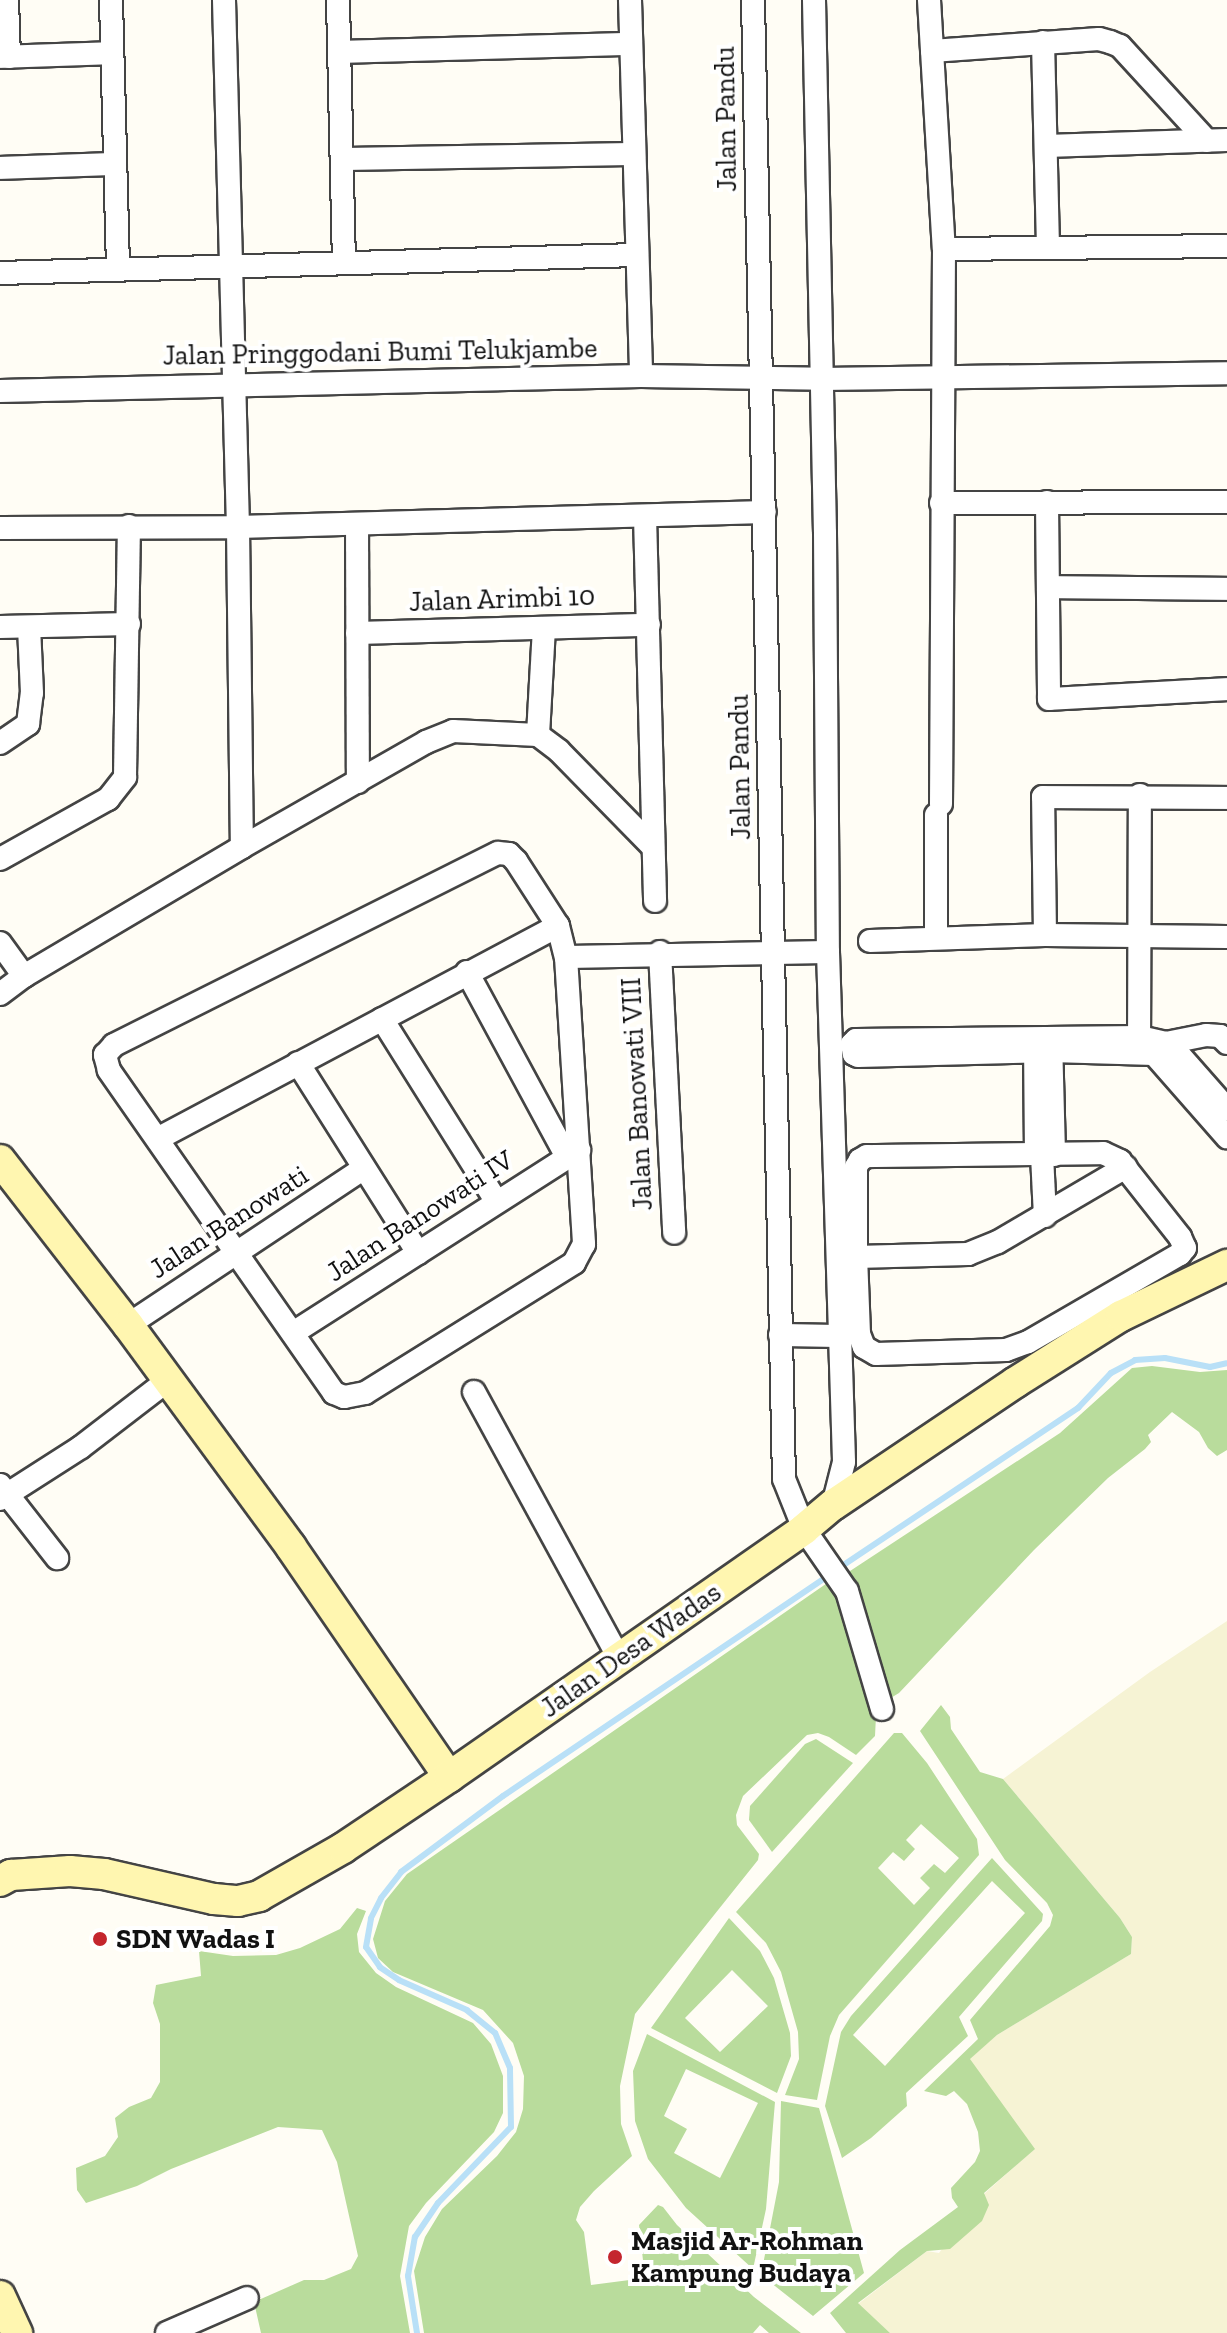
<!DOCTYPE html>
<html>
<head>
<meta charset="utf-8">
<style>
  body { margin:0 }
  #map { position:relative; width:1227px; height:2333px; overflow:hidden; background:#fffdf5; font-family:"Zilla Slab",serif }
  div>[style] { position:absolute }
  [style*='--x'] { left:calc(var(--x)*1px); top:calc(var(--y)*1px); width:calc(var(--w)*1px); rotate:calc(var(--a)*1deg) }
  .farmland>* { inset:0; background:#f6f3d4 }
  .forest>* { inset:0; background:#b9dc9c }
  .stream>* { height:6px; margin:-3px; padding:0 3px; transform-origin:3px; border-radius:3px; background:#b9e0f7 }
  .roads { filter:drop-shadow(2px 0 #444) drop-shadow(-2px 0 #444) drop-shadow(0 2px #444) drop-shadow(0 -2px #444) }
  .street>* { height:22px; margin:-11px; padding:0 11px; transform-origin:11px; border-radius:11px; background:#fff }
  .secondary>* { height:30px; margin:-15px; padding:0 15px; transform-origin:15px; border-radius:15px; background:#fff6b0 }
  .dots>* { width:22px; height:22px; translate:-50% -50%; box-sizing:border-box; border:4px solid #fff; border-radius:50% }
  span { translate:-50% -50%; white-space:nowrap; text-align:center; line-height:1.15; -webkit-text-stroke:8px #fff; paint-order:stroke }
  .street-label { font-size:28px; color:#111 }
  .poi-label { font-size:28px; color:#111; font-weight:700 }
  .left { translate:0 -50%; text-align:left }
</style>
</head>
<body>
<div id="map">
  <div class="farmland">
    <div style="clip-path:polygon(1227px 1621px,1227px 2333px,890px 2333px,858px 2304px,927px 2251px,939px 2253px,984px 2194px,1034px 2149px,969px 2059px,997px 2035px,1131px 1954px,1132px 1937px,1120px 1918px,1003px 1779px,1150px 1672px)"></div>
  </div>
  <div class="forest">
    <div style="clip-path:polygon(1152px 1366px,1200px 1372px,1227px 1370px,1227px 1450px,1217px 1456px,1208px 1448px,1199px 1432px,1172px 1412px,1148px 1435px,1151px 1442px,1145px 1449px,1108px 1478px,1034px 1550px,899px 1693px,889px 1699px,847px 1573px,1060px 1433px,1132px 1368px)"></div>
    <div style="clip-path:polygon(833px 1579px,876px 1716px,875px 1736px,856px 1755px,829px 1737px,818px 1733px,807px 1735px,743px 1796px,736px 1815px,737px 1825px,759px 1854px,758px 1860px,635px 2014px,620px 2086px,621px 2124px,632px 2156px,594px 2191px,580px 2207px,576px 2220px,584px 2232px,591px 2285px,645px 2278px,639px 2225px,658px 2205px,663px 2207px,677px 2225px,754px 2297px,801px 2333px,769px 2333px,760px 2325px,753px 2333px,424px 2333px,414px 2271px,425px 2237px,442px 2209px,497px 2156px,516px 2132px,523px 2109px,524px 2076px,513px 2043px,483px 2010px,393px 1972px,378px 1958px,373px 1939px,385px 1901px,407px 1874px)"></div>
    <div style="clip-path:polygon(941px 1705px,950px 1717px,951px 1729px,980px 1772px,1003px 1779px,1120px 1918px,1132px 1937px,1131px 1954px,997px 2035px,970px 2059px,1035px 2149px,984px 2193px,989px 2205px,982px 2221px,950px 2249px,927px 2251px,858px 2303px,890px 2333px,846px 2333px,830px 2313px,900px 2250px,958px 2207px,952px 2198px,951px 2188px,975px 2162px,980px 2151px,978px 2132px,967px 2104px,954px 2091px,946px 2096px,924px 2091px,978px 2039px,970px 2020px,1050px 1926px,1053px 1915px,1047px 1903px,1005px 1860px,920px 1731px)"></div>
    <div style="clip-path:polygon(evenodd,894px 1733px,902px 1733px,927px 1763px,977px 1839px,979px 1855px,839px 2015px,830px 2036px,817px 2100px,785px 2095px,799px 2059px,798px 2032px,781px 1972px,766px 1943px,736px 1912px,894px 1733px,921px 1824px,959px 1858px,945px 1873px,934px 1864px,920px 1878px,930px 1888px,914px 1905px,878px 1868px,893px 1852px,904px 1861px,915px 1849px,906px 1840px,921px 1824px)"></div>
    <div style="clip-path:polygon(816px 1739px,853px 1763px,772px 1852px,749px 1820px,750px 1806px,805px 1744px)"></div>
    <div style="clip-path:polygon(evenodd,992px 1858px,1043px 1914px,1042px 1921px,959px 2017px,968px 2036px,906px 2093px,907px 2106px,871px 2138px,842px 2158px,825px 2106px,841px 2032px,851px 2016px,992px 1858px,992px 1881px,1025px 1913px,885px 2066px,853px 2035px,992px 1881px)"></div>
    <div style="clip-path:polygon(357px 1908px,366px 1911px,357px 1934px,359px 1952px,376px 1973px,396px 1987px,473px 2023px,491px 2044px,503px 2076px,503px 2113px,494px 2132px,426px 2203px,409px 2226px,400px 2276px,410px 2333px,261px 2333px,254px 2302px,304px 2280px,324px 2280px,351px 2269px,358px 2256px,337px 2162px,322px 2130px,278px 2127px,171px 2169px,137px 2186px,86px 2203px,77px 2190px,76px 2168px,105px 2156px,118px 2137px,115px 2118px,129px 2107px,151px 2098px,160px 2082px,160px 2024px,153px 2003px,156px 1985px,201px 1976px,199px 1951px,233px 1956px,276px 1955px,300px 1948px,340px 1929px)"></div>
    <div style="clip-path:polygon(evenodd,729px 1918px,760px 1951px,774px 1978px,790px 2033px,791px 2056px,777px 2093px,651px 2028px,729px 1918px,732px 1970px,768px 2006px,720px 2052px,685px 2018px,732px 1970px)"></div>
    <div style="clip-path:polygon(evenodd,647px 2034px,775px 2102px,766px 2209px,753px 2269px,686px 2208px,648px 2159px,635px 2121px,633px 2071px,647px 2034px,686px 2069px,758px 2103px,720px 2178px,674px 2153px,687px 2129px,664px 2116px,686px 2069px)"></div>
    <div style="clip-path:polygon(781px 2101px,819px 2108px,864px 2273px,813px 2316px,761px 2275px,779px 2182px)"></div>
  </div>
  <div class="stream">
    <div style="--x:839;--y:1568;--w:288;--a:-33.8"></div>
    <div style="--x:1078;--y:1408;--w:48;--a:-46.7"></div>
    <div style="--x:1111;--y:1373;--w:27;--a:-28"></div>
    <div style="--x:1135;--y:1360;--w:30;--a:-4"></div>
    <div style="--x:1165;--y:1358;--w:46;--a:11.3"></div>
    <div style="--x:1210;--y:1367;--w:17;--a:-13"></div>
    <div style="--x:417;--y:2333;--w:58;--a:-99"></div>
    <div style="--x:408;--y:2276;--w:40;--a:-80"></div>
    <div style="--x:415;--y:2237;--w:41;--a:-55.9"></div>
    <div style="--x:438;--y:2203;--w:105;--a:-46.2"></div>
    <div style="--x:511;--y:2127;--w:59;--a:-91"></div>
    <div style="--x:510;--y:2068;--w:38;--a:-113"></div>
    <div style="--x:495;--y:2033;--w:36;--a:-141"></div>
    <div style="--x:467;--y:2010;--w:74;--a:-156.2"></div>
    <div style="--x:399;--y:1980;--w:23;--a:-146"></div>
    <div style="--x:380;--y:1967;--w:24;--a:-125"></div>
    <div style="--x:366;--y:1947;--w:29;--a:-80"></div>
    <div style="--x:371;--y:1918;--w:22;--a:-63"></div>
    <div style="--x:381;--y:1898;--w:33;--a:-52"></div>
    <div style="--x:401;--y:1872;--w:127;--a:-36.7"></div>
    <div style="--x:503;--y:1796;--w:395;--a:-34.1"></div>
  </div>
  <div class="roads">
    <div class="street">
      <div style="--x:7;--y:0;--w:57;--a:88"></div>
      <div style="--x:111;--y:0;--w:269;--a:88.5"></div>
      <div style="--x:224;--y:0;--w:527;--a:88.48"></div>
      <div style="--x:238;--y:527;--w:320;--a:89.3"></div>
      <div style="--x:338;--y:0;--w:263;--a:88.7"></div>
      <div style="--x:630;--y:0;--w:376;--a:88.3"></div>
      <div style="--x:753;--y:0;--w:1479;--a:88.8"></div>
      <div style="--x:784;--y:1479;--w:54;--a:68.2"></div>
      <div style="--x:804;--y:1529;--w:75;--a:55.3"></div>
      <div style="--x:847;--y:1591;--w:123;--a:73.5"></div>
      <div style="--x:814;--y:0;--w:533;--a:88.82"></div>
      <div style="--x:825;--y:533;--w:419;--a:89.6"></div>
      <div style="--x:828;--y:952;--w:510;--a:88.2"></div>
      <div style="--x:844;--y:1462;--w:44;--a:104.3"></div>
      <div style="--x:929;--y:0;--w:249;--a:86.6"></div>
      <div style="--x:944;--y:249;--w:555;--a:90.31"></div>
      <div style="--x:1043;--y:42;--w:205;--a:88.6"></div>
      <div style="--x:932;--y:51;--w:167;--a:-4.1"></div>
      <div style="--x:1099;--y:39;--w:11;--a:15"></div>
      <div style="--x:1110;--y:42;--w:11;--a:22"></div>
      <div style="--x:1120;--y:46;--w:129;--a:47.5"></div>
      <div style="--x:340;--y:52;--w:291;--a:-1.6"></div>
      <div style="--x:0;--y:57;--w:112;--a:-2"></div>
      <div style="--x:1046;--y:146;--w:181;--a:-1.9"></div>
      <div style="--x:342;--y:159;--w:292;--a:-1"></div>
      <div style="--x:0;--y:168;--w:115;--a:-2"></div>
      <div style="--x:944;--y:249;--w:283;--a:-0.6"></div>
      <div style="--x:0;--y:273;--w:637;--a:-1.62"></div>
      <div style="--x:0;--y:391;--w:641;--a:-1.34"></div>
      <div style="--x:641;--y:376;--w:181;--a:0.9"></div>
      <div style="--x:822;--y:379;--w:405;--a:-0.8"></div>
      <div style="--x:1047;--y:502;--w:197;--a:89.4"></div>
      <div style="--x:1049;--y:699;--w:178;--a:-3.2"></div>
      <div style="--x:941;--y:503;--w:286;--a:-0.2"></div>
      <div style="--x:645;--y:516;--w:385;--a:88.5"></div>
      <div style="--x:357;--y:524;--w:258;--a:89.8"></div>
      <div style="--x:0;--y:528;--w:238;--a:-0.2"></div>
      <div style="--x:238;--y:527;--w:527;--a:-1.63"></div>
      <div style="--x:1048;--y:587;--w:179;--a:0.6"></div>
      <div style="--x:0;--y:627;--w:129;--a:-1.3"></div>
      <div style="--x:357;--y:633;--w:292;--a:-1.6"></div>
      <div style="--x:538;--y:735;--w:107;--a:-86.8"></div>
      <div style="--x:0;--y:743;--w:34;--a:-34"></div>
      <div style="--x:28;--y:724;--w:31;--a:-83"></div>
      <div style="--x:32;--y:693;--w:66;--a:-92.6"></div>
      <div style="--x:936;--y:815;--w:121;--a:90"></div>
      <div style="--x:498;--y:853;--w:11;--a:5"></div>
      <div style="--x:509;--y:854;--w:10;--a:45"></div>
      <div style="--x:516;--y:861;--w:77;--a:57.1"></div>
      <div style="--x:558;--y:926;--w:32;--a:76"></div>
      <div style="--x:566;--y:957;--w:288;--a:86.4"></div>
      <div style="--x:584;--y:1244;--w:21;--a:118"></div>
      <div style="--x:574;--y:1263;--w:246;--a:148.1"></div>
      <div style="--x:365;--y:1393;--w:21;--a:169"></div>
      <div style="--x:344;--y:1397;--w:11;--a:-158"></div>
      <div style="--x:334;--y:1393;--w:394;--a:-124.9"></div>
      <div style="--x:109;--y:1070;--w:16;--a:-105"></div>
      <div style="--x:105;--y:1055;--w:13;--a:-48"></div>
      <div style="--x:114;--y:1045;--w:429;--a:-26.6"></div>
      <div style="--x:0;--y:859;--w:124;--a:-29.1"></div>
      <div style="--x:108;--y:799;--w:28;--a:-52"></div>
      <div style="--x:125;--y:777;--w:251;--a:-89.1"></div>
      <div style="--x:1045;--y:935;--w:138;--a:-90.8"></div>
      <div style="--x:1043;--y:797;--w:184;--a:0.3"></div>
      <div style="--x:870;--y:941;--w:175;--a:-2"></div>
      <div style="--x:1045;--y:935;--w:182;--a:0.6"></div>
      <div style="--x:0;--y:943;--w:41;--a:54"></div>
      <div style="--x:660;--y:952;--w:281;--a:87.1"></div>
      <div style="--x:566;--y:957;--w:262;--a:-1.1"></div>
      <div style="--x:467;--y:972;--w:210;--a:61.6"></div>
      <div style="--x:0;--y:994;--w:30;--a:-37"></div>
      <div style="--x:24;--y:976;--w:253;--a:-30.6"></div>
      <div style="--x:242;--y:847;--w:212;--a:-29.7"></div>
      <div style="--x:426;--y:742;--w:29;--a:-22"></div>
      <div style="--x:453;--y:731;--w:85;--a:2.7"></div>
      <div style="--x:538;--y:735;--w:26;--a:37"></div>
      <div style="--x:559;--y:751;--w:133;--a:45.6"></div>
      <div style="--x:382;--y:1019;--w:215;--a:57.9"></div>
      <div style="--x:1051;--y:1039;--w:116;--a:88.5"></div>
      <div style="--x:1035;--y:1040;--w:115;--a:89.5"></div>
      <div style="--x:1139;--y:1050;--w:255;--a:-89.8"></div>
      <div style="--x:1160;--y:1051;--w:10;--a:-53"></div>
      <div style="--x:1166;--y:1043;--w:41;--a:-11.3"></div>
      <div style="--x:1206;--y:1035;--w:14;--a:4"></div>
      <div style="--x:1220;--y:1036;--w:10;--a:45"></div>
      <div style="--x:298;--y:1063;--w:225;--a:57.7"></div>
      <div style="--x:1227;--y:1109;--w:77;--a:-131.3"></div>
      <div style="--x:1176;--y:1051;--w:13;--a:-141"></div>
      <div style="--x:1166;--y:1043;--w:27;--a:-167"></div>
      <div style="--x:1140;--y:1037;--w:284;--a:179.4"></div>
      <div style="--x:856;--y:1040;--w:6;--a:135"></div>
      <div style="--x:852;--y:1044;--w:10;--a:79"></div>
      <div style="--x:854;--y:1054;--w:4;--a:27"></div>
      <div style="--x:858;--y:1056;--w:193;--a:-1.5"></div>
      <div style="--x:1051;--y:1051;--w:103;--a:1.7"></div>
      <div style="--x:1154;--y:1054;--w:111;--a:48.7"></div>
      <div style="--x:159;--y:1138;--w:452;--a:-28"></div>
      <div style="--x:1103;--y:1153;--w:19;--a:25"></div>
      <div style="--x:1120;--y:1161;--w:97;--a:51.7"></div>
      <div style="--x:1180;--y:1237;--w:12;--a:66"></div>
      <div style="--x:1185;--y:1248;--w:8;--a:130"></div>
      <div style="--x:1180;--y:1254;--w:176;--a:149.9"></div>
      <div style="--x:1028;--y:1342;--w:23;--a:160"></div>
      <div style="--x:1006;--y:1350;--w:130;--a:178.2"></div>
      <div style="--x:876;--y:1354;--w:14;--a:-150"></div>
      <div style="--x:864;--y:1347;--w:14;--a:-111"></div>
      <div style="--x:859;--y:1334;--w:77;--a:-92.2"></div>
      <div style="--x:856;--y:1257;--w:90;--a:-90"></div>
      <div style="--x:856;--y:1167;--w:8;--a:-60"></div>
      <div style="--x:860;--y:1160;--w:8;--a:-30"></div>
      <div style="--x:867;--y:1156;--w:236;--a:-0.7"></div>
      <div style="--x:1042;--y:1155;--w:61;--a:87.2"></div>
      <div style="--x:856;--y:1257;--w:112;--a:-1.5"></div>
      <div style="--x:968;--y:1254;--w:32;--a:-22"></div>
      <div style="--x:998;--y:1242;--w:148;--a:-30.4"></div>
      <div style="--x:128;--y:1325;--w:282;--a:-33.6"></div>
      <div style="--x:293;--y:1333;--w:340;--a:-32.6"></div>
      <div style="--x:780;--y:1335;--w:60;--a:1"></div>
      <div style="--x:474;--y:1392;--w:303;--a:61.4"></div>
      <div style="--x:0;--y:1485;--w:93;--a:52"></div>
      <div style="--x:0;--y:1499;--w:96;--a:-32.7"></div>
      <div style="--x:81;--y:1447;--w:108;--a:-37.5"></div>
      <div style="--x:167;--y:2333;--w:87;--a:-23.6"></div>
    </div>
    <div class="secondary">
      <div style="--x:0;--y:1160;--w:209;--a:52.2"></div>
      <div style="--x:128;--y:1325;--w:275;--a:53.7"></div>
      <div style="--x:291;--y:1547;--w:279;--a:55.5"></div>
      <div style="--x:0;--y:1881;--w:13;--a:-29"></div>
      <div style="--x:11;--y:1875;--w:59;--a:-3.9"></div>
      <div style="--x:70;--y:1871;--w:34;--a:5"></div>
      <div style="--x:104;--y:1874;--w:113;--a:12.8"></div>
      <div style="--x:214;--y:1899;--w:24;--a:5"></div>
      <div style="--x:238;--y:1901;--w:22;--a:-13"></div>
      <div style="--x:259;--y:1896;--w:97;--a:-29.7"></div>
      <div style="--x:343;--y:1848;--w:128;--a:-33.8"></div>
      <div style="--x:449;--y:1777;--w:433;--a:-34.9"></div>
      <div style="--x:804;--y:1529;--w:38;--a:-40"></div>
      <div style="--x:833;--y:1505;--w:220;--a:-33.9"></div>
      <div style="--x:1016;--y:1382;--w:124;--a:-32.2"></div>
      <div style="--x:1121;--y:1316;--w:118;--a:-25.7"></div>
      <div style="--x:0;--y:2296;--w:41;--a:65.3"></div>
    </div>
  </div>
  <div class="dots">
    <div style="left:100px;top:1939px;background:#c4262e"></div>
    <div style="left:615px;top:2257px;background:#c4262e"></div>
  </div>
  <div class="street-label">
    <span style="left:726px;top:119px;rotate:-91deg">Jalan Pandu</span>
    <span style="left:380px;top:352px;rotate:-1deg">Jalan Pringgodani Bumi Telukjambe</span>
    <span style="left:502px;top:599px;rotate:-2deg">Jalan Arimbi 10</span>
    <span style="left:740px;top:767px;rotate:-91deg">Jalan Pandu</span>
    <span style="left:637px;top:1094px;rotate:-93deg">Jalan Banowati VIII</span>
    <span style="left:420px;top:1216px;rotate:-33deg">Jalan Banowati IV</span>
    <span style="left:229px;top:1222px;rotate:-33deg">Jalan Banowati</span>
    <span style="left:631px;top:1650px;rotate:-35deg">Jalan Desa Wadas</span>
  </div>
  <div class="poi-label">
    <span class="left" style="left:116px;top:1939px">SDN Wadas I</span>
    <span class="left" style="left:631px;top:2257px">Masjid Ar-Rohman<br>Kampung Budaya</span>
  </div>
</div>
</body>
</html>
